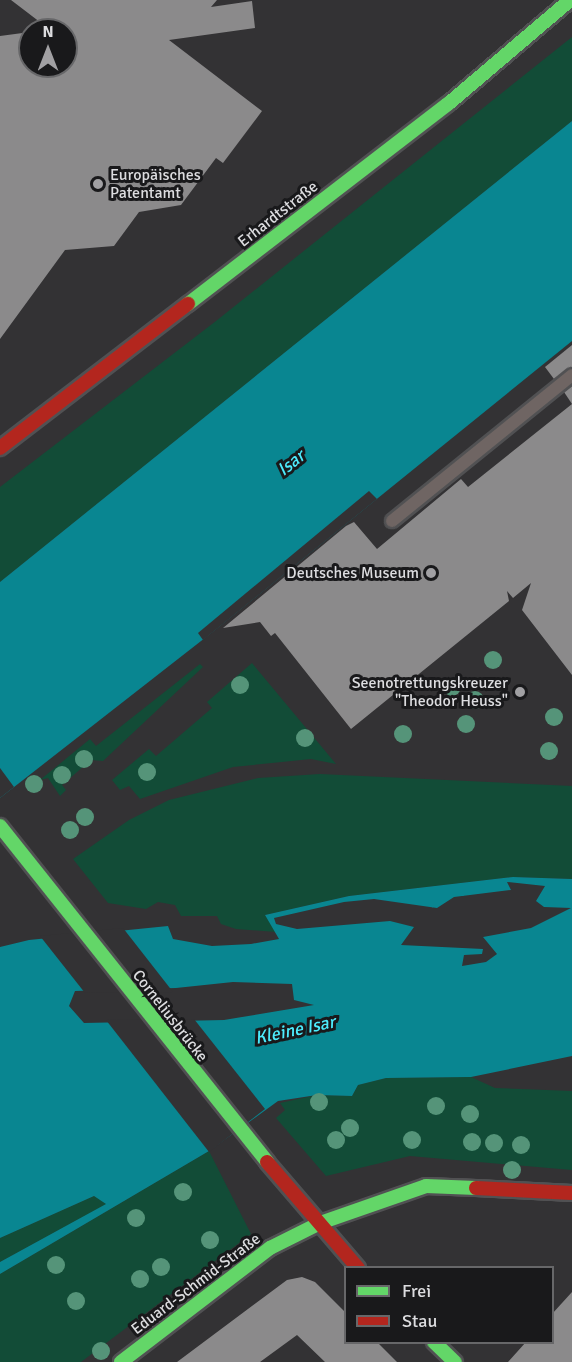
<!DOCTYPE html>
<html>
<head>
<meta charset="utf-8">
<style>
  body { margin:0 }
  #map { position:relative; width:572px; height:1362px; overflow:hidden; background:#333234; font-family:Signika,sans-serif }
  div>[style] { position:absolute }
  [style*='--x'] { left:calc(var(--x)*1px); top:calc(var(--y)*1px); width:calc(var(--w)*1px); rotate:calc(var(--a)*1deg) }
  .green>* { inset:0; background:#124c37 }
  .water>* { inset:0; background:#098691 }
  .pier>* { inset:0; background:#333234 }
  .building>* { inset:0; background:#8b8a8b }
  .roads { filter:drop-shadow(2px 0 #515153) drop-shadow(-2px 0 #515153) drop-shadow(0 2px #515153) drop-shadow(0 -2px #515153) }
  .lane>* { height:12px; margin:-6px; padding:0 6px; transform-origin:6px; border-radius:6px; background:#6f6563 }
  .fast>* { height:14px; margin:-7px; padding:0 7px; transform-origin:7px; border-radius:7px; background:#63d668 }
  .jam>* { height:14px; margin:-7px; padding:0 7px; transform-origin:7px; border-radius:7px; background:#b3261e }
  .trees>* { width:18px; height:18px; margin:-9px; border-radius:50%; background:#559479 }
  .dots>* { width:16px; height:16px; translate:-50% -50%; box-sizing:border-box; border:3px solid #19191b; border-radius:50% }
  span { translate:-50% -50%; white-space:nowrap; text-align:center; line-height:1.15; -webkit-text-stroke:6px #19191b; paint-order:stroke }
  .poi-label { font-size:16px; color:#dcdcdf }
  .left { translate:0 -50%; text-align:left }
  .right { translate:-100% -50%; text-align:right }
  .street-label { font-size:16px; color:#dcdcdf }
  .water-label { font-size:18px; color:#4debfc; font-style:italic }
  .legend { position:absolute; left:344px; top:1266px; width:210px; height:78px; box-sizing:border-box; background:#19191b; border:2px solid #676769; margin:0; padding:8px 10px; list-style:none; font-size:18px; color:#dcdcdf }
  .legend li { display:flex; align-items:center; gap:12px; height:30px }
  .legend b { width:30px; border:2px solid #676769 }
  .north { position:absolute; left:18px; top:18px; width:60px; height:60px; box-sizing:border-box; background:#19191b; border:2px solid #676769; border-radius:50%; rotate:0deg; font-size:16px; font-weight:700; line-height:24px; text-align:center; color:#dcdcdf }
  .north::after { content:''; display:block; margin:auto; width:21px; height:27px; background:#a1a0a3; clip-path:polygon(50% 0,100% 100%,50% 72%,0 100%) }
</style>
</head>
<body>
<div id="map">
  <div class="green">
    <div style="clip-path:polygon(572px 37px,572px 121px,0 582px,0 487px,216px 321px)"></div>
    <div style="clip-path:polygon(252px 663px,336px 764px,311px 759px,233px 767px,140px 799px,129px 786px,120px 790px,112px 780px,149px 749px,156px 756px,212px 708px,207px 702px)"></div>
    <div style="clip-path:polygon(200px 664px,203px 667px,103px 761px,91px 760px,62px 785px,66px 790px,60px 796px,48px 778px,40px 780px,90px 739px,96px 746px)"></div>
    <div style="clip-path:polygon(320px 774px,572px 786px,572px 879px,513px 877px,349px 896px,265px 915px,276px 932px,236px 929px,221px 924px,217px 916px,181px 916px,175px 905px,158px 902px,146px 909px,108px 903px,73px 859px,129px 820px,169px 800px,258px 778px)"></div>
    <div style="clip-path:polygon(471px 1077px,495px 1088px,572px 1091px,572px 1170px,410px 1156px,326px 1176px,276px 1118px,285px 1110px,280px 1103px,317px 1095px,352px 1096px,358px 1085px,386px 1078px)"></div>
    <div style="clip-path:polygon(209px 1151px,251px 1234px,81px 1362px,0 1362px,0 1274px)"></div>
    <div style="clip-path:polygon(94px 1196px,107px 1204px,0 1262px,0 1238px)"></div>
  </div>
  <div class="water">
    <div style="clip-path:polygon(572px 121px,572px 341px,210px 634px,0 798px,0 582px)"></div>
    <div style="clip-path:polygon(evenodd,513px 877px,572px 879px,572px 1056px,471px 1077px,386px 1078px,358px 1085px,352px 1096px,317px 1095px,278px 1101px,209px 1151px,0 1274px,0 1262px,106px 1204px,94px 1196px,0 1238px,0 947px,29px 940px,168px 926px,173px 939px,212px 946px,251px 944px,279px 939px,265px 915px,349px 896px,513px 877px,507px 882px,545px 886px,536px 901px,544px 907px,571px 908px,531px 928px,483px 937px,497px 954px,486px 962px,462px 966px,464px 955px,482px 954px,483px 949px,401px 945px,414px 927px,390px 921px,297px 929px,276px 924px,274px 918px,344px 902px,374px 899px,437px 908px,454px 897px,511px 890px,507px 882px,513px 877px,233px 982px,292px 984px,294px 1000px,314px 1005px,224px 1020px,84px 1023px,69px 1006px,75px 991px,176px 988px,233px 982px)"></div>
  </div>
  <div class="pier">
    <div style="clip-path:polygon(369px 491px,377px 499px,203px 640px,198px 633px)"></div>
    <div style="clip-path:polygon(0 768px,14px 787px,0 798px)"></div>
    <div style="clip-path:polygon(123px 928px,173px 992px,85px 993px,40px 936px)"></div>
    <div style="clip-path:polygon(194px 1019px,265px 1109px,209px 1152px,106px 1020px)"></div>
  </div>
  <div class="building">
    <div style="clip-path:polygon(11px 0,217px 0,211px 7px,252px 1px,255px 28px,169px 40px,262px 111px,223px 163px,216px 158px,181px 205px,139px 212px,114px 246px,65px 250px,0 339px,0 36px,30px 32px,30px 66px,66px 66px,66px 30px,43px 30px,49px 29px)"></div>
    <div style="clip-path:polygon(572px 345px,572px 367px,554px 379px,545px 367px)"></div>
    <div style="clip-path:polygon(572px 386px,572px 404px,564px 392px)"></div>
    <div style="clip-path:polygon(572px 404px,572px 675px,522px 610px,531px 583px,513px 598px,507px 591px,509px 601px,351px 729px,275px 633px,271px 636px,260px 622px,223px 628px,346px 526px,354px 522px,377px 549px,461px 479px,468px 487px)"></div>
    <div style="clip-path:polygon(302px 1277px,315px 1282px,345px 1312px,345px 1342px,377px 1342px,397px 1362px,325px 1362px,297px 1335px,260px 1362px,177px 1362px,287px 1280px)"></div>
    <div style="clip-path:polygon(572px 1292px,572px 1362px,508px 1362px,526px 1342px,552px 1342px,552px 1314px)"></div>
  </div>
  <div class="roads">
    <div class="lane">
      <div style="--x:392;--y:521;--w:232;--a:-39"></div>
    </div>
    <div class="fast">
      <div style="--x:188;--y:304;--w:328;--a:-37.6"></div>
      <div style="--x:448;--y:104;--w:160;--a:-40.4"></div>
      <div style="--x:0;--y:826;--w:429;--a:51.5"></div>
      <div style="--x:434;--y:1342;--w:29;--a:44"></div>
      <div style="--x:121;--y:1362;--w:188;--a:-37.4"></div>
      <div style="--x:270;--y:1248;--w:56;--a:-26.6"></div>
      <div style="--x:320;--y:1223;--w:112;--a:-19.2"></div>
      <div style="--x:426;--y:1186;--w:50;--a:2.3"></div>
    </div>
    <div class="jam">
      <div style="--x:0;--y:448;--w:237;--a:-37.5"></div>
      <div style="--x:267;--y:1162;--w:140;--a:49.4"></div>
      <div style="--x:476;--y:1188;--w:96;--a:3"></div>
    </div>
  </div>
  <div class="trees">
    <div style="left:493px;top:660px"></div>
    <div style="left:240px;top:685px"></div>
    <div style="left:452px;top:687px"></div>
    <div style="left:475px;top:700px"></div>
    <div style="left:554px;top:717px"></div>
    <div style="left:466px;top:724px"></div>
    <div style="left:403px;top:734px"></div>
    <div style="left:305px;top:738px"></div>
    <div style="left:549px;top:751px"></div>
    <div style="left:84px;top:759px"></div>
    <div style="left:147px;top:772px"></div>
    <div style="left:62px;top:775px"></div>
    <div style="left:34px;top:784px"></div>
    <div style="left:85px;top:817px"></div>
    <div style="left:70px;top:830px"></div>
    <div style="left:319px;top:1102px"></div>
    <div style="left:436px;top:1106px"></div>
    <div style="left:470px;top:1114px"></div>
    <div style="left:350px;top:1128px"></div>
    <div style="left:336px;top:1140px"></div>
    <div style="left:412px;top:1140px"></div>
    <div style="left:472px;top:1142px"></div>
    <div style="left:494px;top:1143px"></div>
    <div style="left:521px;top:1145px"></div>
    <div style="left:512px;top:1170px"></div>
    <div style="left:183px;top:1192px"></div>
    <div style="left:136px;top:1218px"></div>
    <div style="left:210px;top:1240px"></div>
    <div style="left:56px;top:1265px"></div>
    <div style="left:161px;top:1267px"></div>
    <div style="left:140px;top:1279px"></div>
    <div style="left:76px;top:1301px"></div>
    <div style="left:101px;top:1351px"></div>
  </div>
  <div class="dots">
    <div style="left:98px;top:184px;background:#a1a0a3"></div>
    <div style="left:431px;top:573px;background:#a1a0a3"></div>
    <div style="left:520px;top:692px;background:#a1a0a3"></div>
  </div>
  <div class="poi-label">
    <span class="left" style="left:110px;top:184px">Europäisches<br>Patentamt</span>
    <span class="right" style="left:419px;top:573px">Deutsches Museum</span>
    <span class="right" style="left:508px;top:692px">Seenotrettungskreuzer<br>"Theodor Heuss"</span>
  </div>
  <div class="street-label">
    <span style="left:278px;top:214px;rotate:-38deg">Erhardtstraße</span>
    <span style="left:170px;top:1016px;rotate:52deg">Corneliusbrücke</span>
    <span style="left:196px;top:1284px;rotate:-37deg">Eduard-Schmid-Straße</span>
  </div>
  <div class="water-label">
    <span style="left:291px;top:463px;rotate:-39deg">Isar</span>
    <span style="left:295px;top:1030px;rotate:-12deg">Kleine Isar</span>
  </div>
  <ul class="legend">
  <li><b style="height:8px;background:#63d668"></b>Frei</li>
  <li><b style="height:8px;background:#b3261e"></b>Stau</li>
  </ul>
  <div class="north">N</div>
</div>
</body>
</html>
